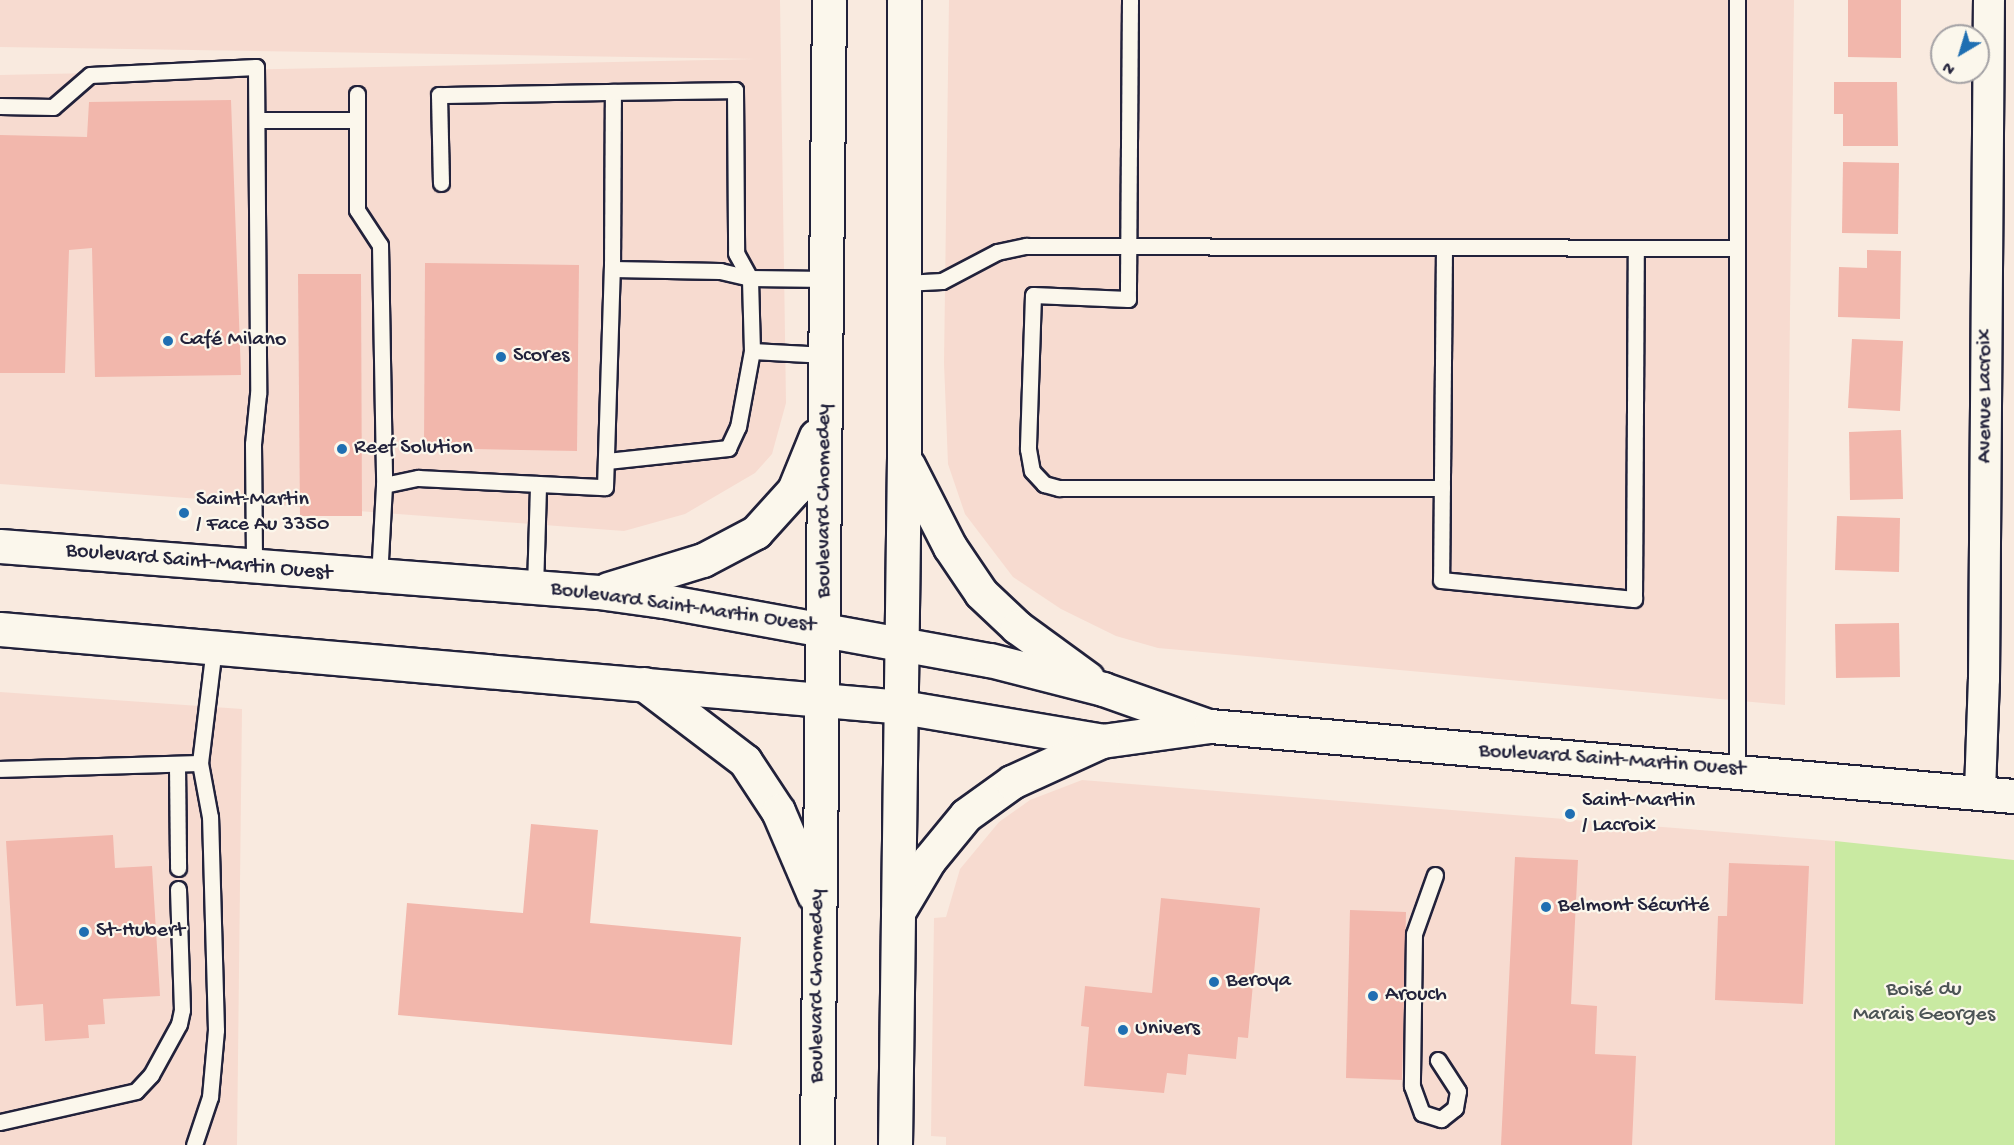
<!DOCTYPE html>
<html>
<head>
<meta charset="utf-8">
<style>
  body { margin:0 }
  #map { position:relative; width:2014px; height:1145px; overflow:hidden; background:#f9eadf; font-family:"Gochi Hand",sans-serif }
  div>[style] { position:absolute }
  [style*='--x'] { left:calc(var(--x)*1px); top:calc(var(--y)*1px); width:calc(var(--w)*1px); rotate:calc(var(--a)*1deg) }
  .built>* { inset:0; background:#f7dbd0 }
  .green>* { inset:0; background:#c9eaa2 }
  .building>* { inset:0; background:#f2b7ac }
  .roads { filter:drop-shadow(2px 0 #22223b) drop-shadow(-2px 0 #22223b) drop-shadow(0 2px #22223b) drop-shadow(0 -2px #22223b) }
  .lane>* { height:15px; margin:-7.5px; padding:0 7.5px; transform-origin:7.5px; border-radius:7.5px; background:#fbf7ec }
  .street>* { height:30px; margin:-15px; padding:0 15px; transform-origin:15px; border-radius:15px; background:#fbf7ec }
  .secondary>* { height:33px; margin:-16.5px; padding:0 16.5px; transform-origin:16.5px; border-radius:16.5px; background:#fbf7ec }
  .dots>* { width:16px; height:16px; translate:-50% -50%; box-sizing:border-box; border:3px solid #fbf7ec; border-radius:50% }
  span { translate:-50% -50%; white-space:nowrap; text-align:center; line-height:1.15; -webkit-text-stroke:4.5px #fbf7ec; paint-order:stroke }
  .poi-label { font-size:22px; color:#22223b }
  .left { translate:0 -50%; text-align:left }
  .street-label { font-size:22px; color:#22223b }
  .park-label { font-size:22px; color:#4c5455 }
  .north { position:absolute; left:1930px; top:24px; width:60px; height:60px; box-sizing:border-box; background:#fbf7ec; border:2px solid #a4a2a5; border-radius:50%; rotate:218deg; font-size:16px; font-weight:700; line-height:24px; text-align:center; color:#22223b }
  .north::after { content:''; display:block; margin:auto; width:21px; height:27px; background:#1f6fb2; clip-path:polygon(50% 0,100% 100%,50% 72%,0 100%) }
</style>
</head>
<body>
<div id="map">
  <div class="built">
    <div style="clip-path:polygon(0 0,780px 0,786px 403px,772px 454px,755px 473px,685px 514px,624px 531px,0 484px,0 75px,755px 59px,0 47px)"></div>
    <div style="clip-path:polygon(949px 0,1794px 0,1785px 705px,1158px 648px,1116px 636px,1061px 609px,1013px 577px,965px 514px,948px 464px,944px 363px)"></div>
    <div style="clip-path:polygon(0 692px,242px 709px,237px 1145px,0 1145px)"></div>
    <div style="clip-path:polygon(1082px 780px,1835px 841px,1835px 1145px,946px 1145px,946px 1137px,931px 1136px,934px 918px,946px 917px,960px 869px,999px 822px,1030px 800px)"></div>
  </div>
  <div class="green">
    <div style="clip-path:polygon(1835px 841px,2014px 860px,2014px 1145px,1835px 1145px)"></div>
  </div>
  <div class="building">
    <div style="clip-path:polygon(1848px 0,1901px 0,1901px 58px,1848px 57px)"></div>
    <div style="clip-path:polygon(1834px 82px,1897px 82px,1898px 146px,1843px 146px,1843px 114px,1834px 114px)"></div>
    <div style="clip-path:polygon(231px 100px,241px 375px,95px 377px,92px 248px,69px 250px,65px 373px,0 373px,0 135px,87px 137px,89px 102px)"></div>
    <div style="clip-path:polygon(1843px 162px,1899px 163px,1898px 234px,1842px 233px)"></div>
    <div style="clip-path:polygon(1867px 250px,1901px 251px,1900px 319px,1838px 317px,1839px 267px,1867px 268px)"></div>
    <div style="clip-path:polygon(425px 263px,579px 265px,577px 451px,424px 448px)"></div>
    <div style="clip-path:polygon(298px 274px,361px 274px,362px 516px,300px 516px)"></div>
    <div style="clip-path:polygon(1852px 339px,1903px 341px,1900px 411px,1848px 408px)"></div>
    <div style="clip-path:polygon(1901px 430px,1903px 499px,1850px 500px,1849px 432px)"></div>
    <div style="clip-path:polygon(1837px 516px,1900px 518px,1899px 572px,1835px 570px)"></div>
    <div style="clip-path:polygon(1899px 623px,1900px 677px,1836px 678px,1835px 624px)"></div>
    <div style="clip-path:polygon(531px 824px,598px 830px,590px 923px,741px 937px,732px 1045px,398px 1015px,407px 903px,523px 913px)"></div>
    <div style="clip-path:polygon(113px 835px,115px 868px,152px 866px,160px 996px,103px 999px,105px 1024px,88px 1025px,89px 1038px,45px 1041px,43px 1004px,16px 1006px,6px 841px)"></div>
    <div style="clip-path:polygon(1515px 857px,1578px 860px,1571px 1004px,1597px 1006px,1595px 1054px,1636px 1056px,1632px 1145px,1501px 1145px)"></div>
    <div style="clip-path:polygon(1729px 863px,1809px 866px,1803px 1004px,1715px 1000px,1718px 916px,1727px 916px)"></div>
    <div style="clip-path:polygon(1161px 898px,1260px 908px,1248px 1038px,1238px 1037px,1236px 1059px,1188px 1054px,1186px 1075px,1167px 1073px,1164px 1093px,1084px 1086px,1089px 1027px,1081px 1026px,1085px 986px,1152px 993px)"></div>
    <div style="clip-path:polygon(1350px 910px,1406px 912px,1402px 1080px,1346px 1078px)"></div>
  </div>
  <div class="roads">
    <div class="lane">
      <div style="--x:1130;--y:0;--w:299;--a:90.4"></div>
      <div style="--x:1128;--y:299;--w:95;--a:-177.6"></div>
      <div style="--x:1033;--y:295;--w:154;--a:91.9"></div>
      <div style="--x:1028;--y:449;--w:22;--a:80"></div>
      <div style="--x:1032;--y:471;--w:18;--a:47"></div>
      <div style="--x:1044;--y:484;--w:16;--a:15"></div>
      <div style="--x:1059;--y:488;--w:383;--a:0"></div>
      <div style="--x:357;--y:94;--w:116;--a:90"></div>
      <div style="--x:357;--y:210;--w:42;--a:56.7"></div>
      <div style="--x:380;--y:245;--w:240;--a:89"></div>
      <div style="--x:0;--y:106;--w:53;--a:1.1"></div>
      <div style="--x:53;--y:107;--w:49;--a:-40.9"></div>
      <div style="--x:90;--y:75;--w:166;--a:-2.8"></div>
      <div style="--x:256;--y:67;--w:327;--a:89.6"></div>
      <div style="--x:258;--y:394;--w:50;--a:95.7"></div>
      <div style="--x:253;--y:444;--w:124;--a:89.5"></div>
      <div style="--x:257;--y:120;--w:100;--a:0"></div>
      <div style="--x:441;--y:183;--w:88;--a:-91.3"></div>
      <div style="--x:439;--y:95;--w:174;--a:-1"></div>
      <div style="--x:1444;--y:248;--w:332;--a:90.5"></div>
      <div style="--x:1441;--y:580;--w:194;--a:5.6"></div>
      <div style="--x:1634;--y:599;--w:351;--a:-89.7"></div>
      <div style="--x:612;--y:269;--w:177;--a:-89.7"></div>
      <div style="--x:613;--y:92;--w:122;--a:-0.9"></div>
      <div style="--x:735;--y:90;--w:163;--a:89.6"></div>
      <div style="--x:736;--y:253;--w:29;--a:61"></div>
      <div style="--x:904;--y:283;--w:38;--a:-3"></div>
      <div style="--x:942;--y:281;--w:62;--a:-27.8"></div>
      <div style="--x:997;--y:252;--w:30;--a:-12"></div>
      <div style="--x:1026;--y:246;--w:710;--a:0.16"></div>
      <div style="--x:826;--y:355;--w:74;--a:-176.9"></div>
      <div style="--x:752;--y:351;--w:73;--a:-91.6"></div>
      <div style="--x:750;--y:278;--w:77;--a:0.7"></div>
      <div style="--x:607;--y:461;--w:122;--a:-6.1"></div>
      <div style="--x:728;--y:448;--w:23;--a:-65"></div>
      <div style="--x:738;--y:427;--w:77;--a:-79.6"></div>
      <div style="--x:379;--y:578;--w:93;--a:-86.9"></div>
      <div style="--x:384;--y:485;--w:35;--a:-12"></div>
      <div style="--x:418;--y:478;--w:187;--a:2.8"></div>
      <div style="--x:605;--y:487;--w:218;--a:-88.2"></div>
      <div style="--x:612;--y:269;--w:108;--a:1.1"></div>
      <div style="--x:720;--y:271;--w:31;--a:13"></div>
      <div style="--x:535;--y:588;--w:104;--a:-88.3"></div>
      <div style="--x:177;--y:765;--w:103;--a:89.4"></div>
      <div style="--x:0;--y:769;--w:200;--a:-1.7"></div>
      <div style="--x:200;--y:763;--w:117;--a:-83.1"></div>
      <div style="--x:1737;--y:771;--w:771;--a:-90"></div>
      <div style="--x:1435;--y:875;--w:63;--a:109.6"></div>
      <div style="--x:1414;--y:934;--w:152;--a:90.8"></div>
      <div style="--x:1412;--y:1086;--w:29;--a:70"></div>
      <div style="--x:1422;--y:1113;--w:20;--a:18"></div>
      <div style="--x:1441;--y:1119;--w:18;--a:-38"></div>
      <div style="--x:1455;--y:1108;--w:17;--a:-80"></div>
      <div style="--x:1458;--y:1091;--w:37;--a:-123"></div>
      <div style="--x:0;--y:1122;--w:139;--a:-12.8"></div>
      <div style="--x:136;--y:1091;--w:22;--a:-47"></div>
      <div style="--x:151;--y:1075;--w:58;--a:-61.2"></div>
      <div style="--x:179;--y:1024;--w:14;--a:-78"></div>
      <div style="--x:182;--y:1010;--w:121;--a:-91.9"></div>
      <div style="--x:194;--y:1145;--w:51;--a:-71.6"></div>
      <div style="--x:210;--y:1097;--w:67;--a:-84.9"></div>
      <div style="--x:216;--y:1030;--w:213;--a:-91.6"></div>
      <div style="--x:210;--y:817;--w:55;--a:-100.5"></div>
    </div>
    <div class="street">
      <div style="--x:1980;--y:792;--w:113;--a:-88"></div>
      <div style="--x:1984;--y:679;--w:679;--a:-89.58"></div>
    </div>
    <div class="secondary">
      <div style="--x:908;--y:465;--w:92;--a:62.9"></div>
      <div style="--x:950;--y:547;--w:55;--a:56"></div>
      <div style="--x:981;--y:593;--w:50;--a:43.4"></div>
      <div style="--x:1017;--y:627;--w:87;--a:36.1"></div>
      <div style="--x:0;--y:546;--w:600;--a:4.4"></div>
      <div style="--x:598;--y:592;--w:67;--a:7.8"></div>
      <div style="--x:664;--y:601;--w:331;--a:10.3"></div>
      <div style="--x:990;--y:660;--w:117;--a:14.4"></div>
      <div style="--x:1103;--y:689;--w:108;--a:19.4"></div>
      <div style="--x:608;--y:589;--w:99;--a:-17"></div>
      <div style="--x:703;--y:560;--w:60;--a:-27.8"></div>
      <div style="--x:756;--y:532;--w:57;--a:-47.9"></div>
      <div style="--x:794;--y:490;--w:58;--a:-67.8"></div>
      <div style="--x:0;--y:629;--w:905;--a:4.94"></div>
      <div style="--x:902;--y:707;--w:203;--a:9.6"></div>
      <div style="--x:1102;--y:741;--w:109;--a:-7.9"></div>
      <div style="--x:1210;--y:726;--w:807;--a:4.98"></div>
      <div style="--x:644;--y:684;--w:127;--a:37.3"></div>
      <div style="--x:745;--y:761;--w:60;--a:56.6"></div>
      <div style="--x:778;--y:811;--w:91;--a:66.8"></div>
      <div style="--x:898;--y:912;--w:61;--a:-59.2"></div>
      <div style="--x:929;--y:860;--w:58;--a:-50.6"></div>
      <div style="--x:966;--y:815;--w:57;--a:-35.7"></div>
      <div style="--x:1012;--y:782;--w:99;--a:-24.5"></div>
      <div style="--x:817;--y:1145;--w:1145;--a:-89.4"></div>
      <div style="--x:895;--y:1145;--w:687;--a:-89.25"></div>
      <div style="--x:904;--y:458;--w:458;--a:-90"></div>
    </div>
  </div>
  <div class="dots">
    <div style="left:168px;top:341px;background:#1f6fb2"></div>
    <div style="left:501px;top:357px;background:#1f6fb2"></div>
    <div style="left:342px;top:449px;background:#1f6fb2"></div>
    <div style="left:184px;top:513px;background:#1f6fb2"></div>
    <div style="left:1570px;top:814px;background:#1f6fb2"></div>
    <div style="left:1546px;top:907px;background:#1f6fb2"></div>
    <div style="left:84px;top:932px;background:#1f6fb2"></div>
    <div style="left:1214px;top:982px;background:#1f6fb2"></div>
    <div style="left:1373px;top:996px;background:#1f6fb2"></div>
    <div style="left:1123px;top:1030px;background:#1f6fb2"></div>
  </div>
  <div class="poi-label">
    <span class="left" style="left:180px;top:341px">Café Milano</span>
    <span class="left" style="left:513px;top:357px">Scores</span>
    <span class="left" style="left:354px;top:449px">Reef Solution</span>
    <span class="left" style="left:196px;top:513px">Saint-Martin<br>/ Face Au 3350</span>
    <span class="left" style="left:1582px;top:814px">Saint-Martin<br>/ Lacroix</span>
    <span class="left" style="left:1558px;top:907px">Belmont Sécurité</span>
    <span class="left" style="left:96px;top:932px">St-Hubert</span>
    <span class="left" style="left:1226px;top:982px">Beroya</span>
    <span class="left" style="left:1385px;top:996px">Arouch</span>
    <span class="left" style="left:1135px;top:1030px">Univers</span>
  </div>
  <div class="street-label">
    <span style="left:1986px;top:396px;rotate:-90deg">Avenue Lacroix</span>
    <span style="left:825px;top:501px;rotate:-90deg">Boulevard Chomedey</span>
    <span style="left:199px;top:563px;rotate:5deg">Boulevard Saint-Martin Ouest</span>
    <span style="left:683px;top:608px;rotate:8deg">Boulevard Saint-Martin Ouest</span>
    <span style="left:1612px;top:761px;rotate:4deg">Boulevard Saint-Martin Ouest</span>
    <span style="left:818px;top:986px;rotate:-90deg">Boulevard Chomedey</span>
  </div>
  <div class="park-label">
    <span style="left:1924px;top:1003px">Boisé du<br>Marais Georges</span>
  </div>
  <div class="north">N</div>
</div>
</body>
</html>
